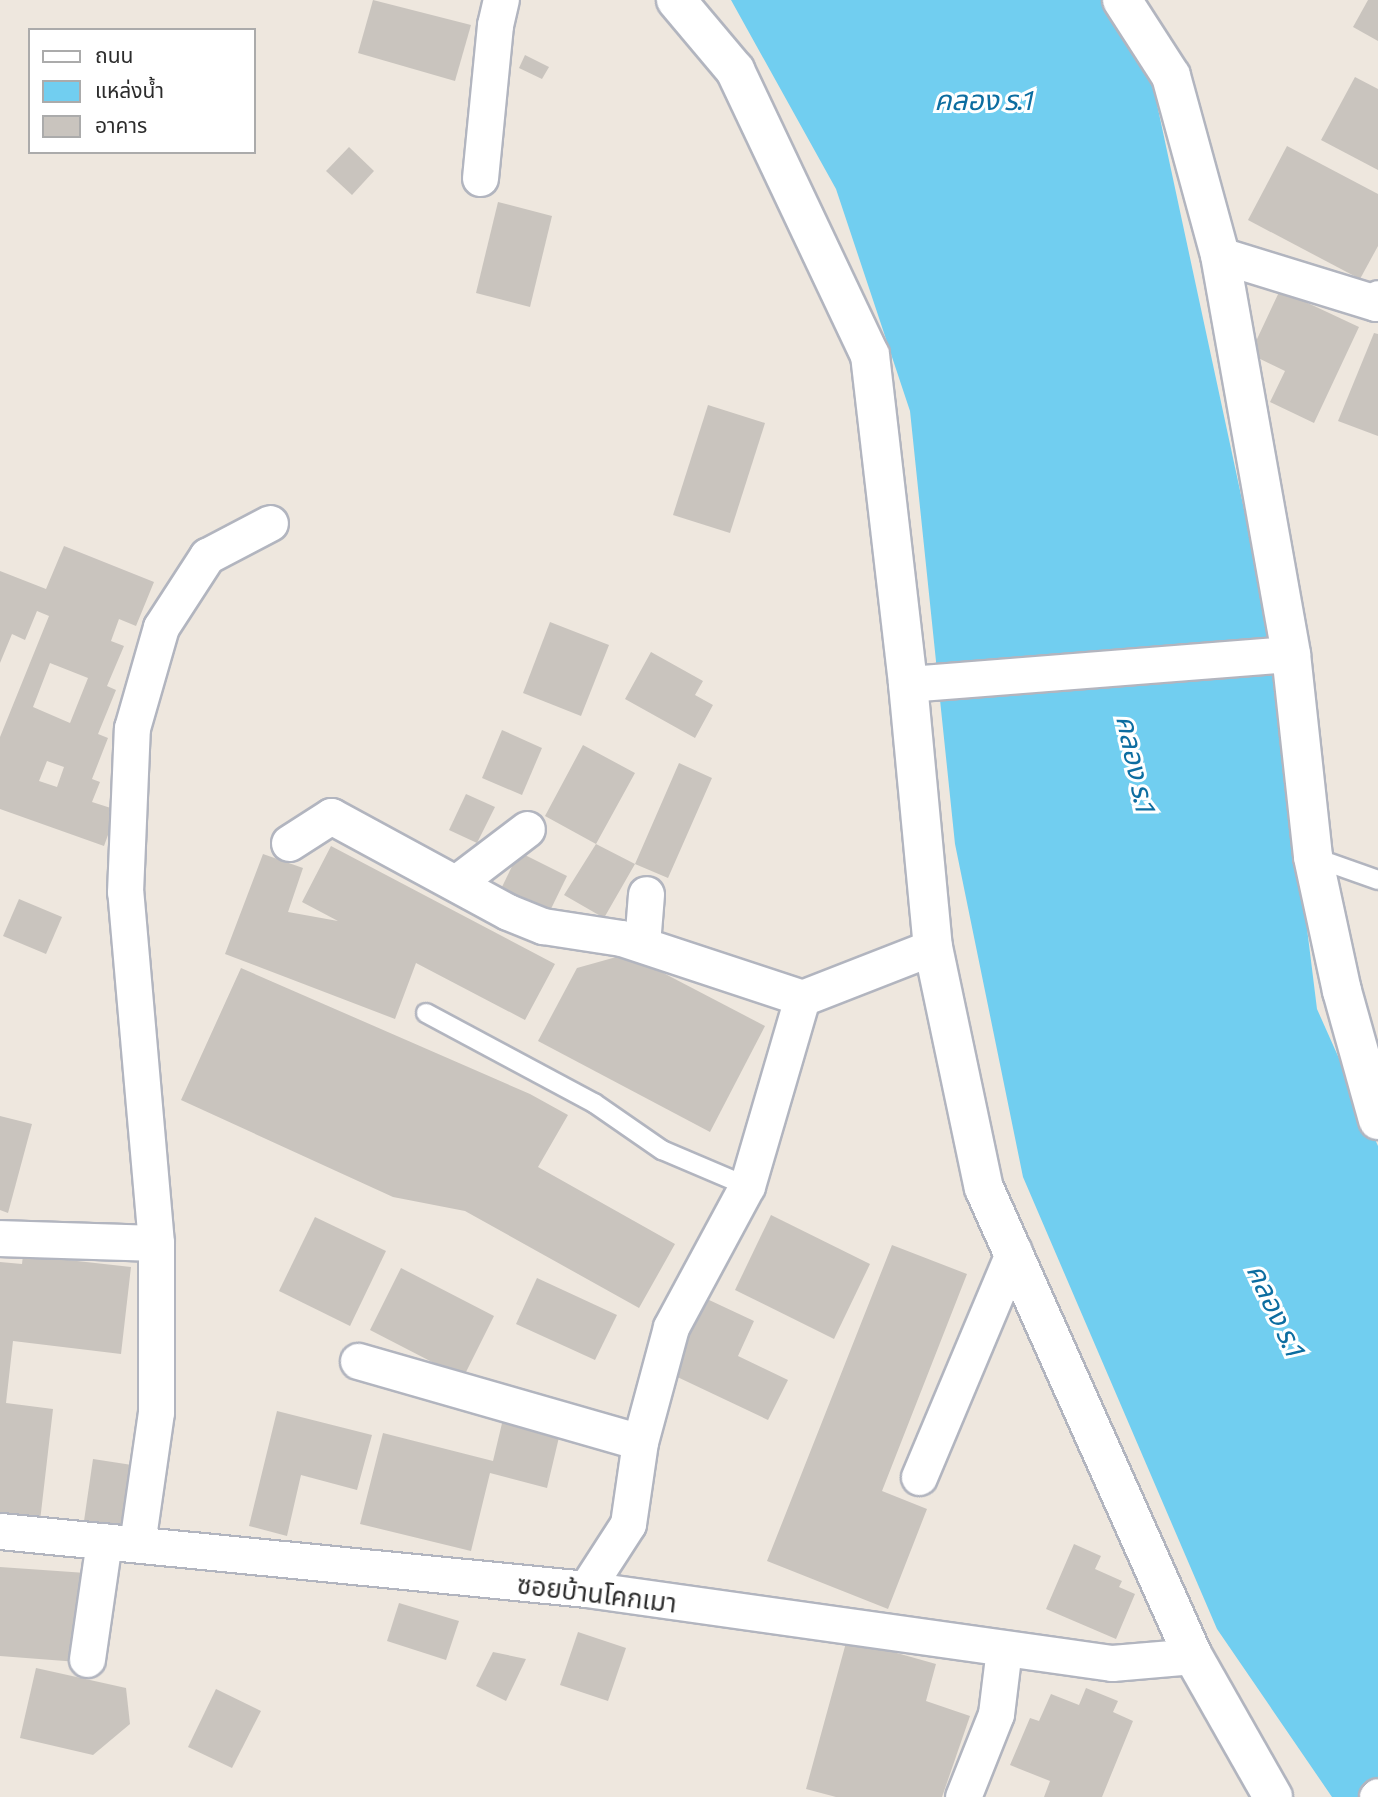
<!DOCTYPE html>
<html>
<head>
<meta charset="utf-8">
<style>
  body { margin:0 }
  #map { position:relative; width:1378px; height:1797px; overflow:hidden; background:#eee7de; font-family:Commissioner,"Noto Sans Thai",sans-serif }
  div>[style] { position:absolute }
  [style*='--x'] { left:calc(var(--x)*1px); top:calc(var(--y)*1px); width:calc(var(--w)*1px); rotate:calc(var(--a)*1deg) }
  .water>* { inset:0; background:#71cef0 }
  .building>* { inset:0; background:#c9c4be }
  .roads { filter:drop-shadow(2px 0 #b2b5bf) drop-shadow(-2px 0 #b2b5bf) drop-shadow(0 2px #b2b5bf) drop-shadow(0 -2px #b2b5bf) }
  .lane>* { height:18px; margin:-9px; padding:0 9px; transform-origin:9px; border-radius:9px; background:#fff }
  .street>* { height:35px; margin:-17.5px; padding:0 17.5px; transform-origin:17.5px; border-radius:17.5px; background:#fff }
  .secondary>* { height:38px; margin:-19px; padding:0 19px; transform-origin:19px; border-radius:19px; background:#fff }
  span { translate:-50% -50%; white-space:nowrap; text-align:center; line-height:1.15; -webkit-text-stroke:6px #fff; paint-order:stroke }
  .street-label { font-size:26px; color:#2c2c2c }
  .water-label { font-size:28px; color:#0c6da0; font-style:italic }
  .legend { position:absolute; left:28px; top:28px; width:228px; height:126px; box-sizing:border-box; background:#fff; border:2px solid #ababab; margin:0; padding:9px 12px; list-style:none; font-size:21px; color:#2c2c2c }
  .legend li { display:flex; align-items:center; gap:14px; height:35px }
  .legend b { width:35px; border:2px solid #ababab }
</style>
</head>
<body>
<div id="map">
  <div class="water">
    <div style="clip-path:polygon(731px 0,1101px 0,1152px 81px,1270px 630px,1317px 1009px,1378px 1146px,1378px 1797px,1332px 1797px,1217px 1629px,1023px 1177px,955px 844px,910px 411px,836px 189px)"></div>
  </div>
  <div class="building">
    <div style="clip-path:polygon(373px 0,471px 25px,455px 81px,358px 53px)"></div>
    <div style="clip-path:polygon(1368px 0,1378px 0,1378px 41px,1353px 27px)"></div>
    <div style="clip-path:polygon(525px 55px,549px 67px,542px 79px,519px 68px)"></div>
    <div style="clip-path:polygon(1355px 77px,1378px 89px,1378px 170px,1321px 140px)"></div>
    <div style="clip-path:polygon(1287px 146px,1378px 194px,1378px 246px,1360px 279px,1248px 220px)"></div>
    <div style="clip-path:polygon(349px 147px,374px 171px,352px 195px,326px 171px)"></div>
    <div style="clip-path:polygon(498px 202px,552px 216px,530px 307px,476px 293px)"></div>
    <div style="clip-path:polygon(1280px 290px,1359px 327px,1314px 423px,1270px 402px,1285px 371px,1250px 354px)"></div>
    <div style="clip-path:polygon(1374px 333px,1378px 334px,1378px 436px,1338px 421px)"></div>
    <div style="clip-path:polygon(708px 405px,765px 423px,730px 533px,673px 515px)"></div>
    <div style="clip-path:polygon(evenodd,64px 546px,154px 582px,136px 626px,119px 619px,111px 641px,124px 646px,107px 686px,116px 690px,98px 734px,108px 738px,92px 779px,100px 782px,92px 802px,117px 810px,104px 846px,0 809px,0 737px,49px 616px,37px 611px,25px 640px,12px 634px,0 663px,0 571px,46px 589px,64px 546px,50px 663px,88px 678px,70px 723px,33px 707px,50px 663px,64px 546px,47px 761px,64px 767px,57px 787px,39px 781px,47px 761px)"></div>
    <div style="clip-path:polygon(550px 622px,609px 645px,581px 716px,523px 693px)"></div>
    <div style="clip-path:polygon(651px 652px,703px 681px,695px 695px,713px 705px,695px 738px,625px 699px)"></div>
    <div style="clip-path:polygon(502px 730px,542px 748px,522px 795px,482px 778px)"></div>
    <div style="clip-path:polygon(583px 745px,635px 773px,596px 844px,635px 864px,679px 763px,712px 778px,668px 878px,635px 864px,604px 918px,564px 895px,596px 844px,545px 816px)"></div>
    <div style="clip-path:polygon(466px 794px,495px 807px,477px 843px,449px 830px)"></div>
    <div style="clip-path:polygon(331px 846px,555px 964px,525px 1020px,416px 963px,395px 1019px,225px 954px,263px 854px,303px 868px,288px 912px,338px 921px,302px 902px)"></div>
    <div style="clip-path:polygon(519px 852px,567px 876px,548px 915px,500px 891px)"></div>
    <div style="clip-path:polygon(19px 899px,62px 917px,46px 954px,3px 936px)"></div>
    <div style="clip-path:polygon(627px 954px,765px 1026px,710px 1132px,538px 1041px,577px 968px)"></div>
    <div style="clip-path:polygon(241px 968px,530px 1094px,568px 1115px,538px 1167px,675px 1244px,639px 1308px,465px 1211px,393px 1197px,181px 1100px)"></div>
    <div style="clip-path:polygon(0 1116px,32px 1124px,8px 1213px,0 1210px)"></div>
    <div style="clip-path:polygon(771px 1215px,870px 1264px,834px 1339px,735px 1290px)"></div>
    <div style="clip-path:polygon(315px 1217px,386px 1251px,350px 1326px,279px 1291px)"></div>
    <div style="clip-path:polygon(892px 1245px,967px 1274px,882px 1491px,927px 1509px,888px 1609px,767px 1561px)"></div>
    <div style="clip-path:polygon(23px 1255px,131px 1267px,121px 1354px,13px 1341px,6px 1403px,53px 1409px,40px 1521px,0 1516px,0 1262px,22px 1264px)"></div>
    <div style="clip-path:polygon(401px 1268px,494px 1316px,463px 1378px,370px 1330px)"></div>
    <div style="clip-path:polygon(537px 1278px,617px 1315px,595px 1360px,516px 1324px)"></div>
    <div style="clip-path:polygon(707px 1299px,754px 1321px,738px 1356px,788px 1380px,768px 1420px,671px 1374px)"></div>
    <div style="clip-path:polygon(277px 1411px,372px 1435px,357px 1490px,301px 1475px,287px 1536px,249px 1526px)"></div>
    <div style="clip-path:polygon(503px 1419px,560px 1433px,547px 1488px,490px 1473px,471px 1551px,360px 1524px,383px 1433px,493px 1461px)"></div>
    <div style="clip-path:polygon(93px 1459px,132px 1465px,124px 1527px,84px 1521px)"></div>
    <div style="clip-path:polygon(1074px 1544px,1101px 1556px,1095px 1569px,1122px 1581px,1119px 1587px,1135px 1594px,1116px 1639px,1046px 1609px)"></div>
    <div style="clip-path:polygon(0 1567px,86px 1573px,78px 1662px,0 1656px)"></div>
    <div style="clip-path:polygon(399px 1603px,459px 1621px,446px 1660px,387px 1641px)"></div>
    <div style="clip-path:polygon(578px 1632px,626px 1648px,608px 1701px,560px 1685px)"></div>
    <div style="clip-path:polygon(847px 1639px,936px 1664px,926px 1701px,970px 1716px,942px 1797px,836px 1797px,806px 1789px)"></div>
    <div style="clip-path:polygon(493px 1652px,526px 1659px,506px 1701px,476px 1686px)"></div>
    <div style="clip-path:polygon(36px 1668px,126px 1688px,130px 1724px,93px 1755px,20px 1738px)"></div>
    <div style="clip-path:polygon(1086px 1688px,1118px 1701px,1113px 1712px,1133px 1721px,1102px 1797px,1044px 1797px,1050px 1781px,1010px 1765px,1030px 1718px,1039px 1721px,1051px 1694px,1079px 1705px)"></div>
    <div style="clip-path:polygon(216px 1689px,261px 1711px,232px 1768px,188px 1747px)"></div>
  </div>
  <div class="roads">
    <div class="lane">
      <div style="--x:1313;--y:857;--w:69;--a:19.5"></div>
      <div style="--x:426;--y:1013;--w:191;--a:28.2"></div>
      <div style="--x:594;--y:1103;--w:83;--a:34.7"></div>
      <div style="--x:662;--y:1150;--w:92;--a:23"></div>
    </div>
    <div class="street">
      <div style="--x:480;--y:178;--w:154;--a:-84.4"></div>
      <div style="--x:495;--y:25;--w:26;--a:-77"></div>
      <div style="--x:1220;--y:255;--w:163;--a:17.1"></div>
      <div style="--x:1376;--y:303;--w:5;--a:-68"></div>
      <div style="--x:908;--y:684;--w:384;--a:-4.5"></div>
      <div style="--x:289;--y:843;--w:50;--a:-32.7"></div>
      <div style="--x:331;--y:816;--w:201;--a:28.5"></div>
      <div style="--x:508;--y:912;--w:38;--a:22"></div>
      <div style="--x:543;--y:926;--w:79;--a:8.7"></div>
      <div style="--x:621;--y:938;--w:191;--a:18.3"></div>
      <div style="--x:456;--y:883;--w:89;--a:-37.3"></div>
      <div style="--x:642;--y:944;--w:50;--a:-85.4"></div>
      <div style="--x:0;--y:1238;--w:156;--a:1.8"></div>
      <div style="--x:358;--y:1361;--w:293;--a:16"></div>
      <div style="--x:919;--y:1477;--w:245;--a:-67.2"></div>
      <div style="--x:0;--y:1531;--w:589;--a:5.65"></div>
      <div style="--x:586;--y:1589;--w:531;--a:8.01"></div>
      <div style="--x:1112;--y:1663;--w:81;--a:-4.9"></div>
      <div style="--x:137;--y:1544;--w:133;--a:-81.8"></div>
      <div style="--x:156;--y:1412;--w:169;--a:-90"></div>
      <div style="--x:156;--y:1243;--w:352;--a:-95"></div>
      <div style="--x:125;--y:892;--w:164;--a:-87.6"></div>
      <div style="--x:132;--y:728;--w:105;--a:-74"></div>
      <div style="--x:161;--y:627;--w:85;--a:-57.1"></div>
      <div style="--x:207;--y:556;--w:71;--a:-27.6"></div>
      <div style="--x:586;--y:1589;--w:77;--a:-57.1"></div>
      <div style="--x:628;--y:1524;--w:83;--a:-81.7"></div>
      <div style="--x:640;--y:1442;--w:119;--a:-74.9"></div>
      <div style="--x:671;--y:1327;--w:160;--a:-61.7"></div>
      <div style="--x:747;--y:1186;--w:196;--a:-73.7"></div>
      <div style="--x:802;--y:998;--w:141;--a:-21.3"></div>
      <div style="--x:87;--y:1659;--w:119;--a:-81.8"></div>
      <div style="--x:963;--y:1797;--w:89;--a:-68.3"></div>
      <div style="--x:996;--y:1714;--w:65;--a:-83"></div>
      <div style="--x:1377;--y:1797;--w:1;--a:-45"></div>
    </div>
    <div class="secondary">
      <div style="--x:676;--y:0;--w:92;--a:49.9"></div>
      <div style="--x:735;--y:70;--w:315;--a:64.7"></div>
      <div style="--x:870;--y:355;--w:331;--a:83.4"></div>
      <div style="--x:908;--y:684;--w:264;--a:84.6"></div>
      <div style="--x:933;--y:947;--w:246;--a:78.1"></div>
      <div style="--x:984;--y:1188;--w:513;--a:65.94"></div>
      <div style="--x:1193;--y:1656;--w:162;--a:60.4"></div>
      <div style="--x:1122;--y:0;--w:90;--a:57.2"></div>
      <div style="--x:1171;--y:76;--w:186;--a:74.7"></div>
      <div style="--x:1220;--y:255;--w:405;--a:79.9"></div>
      <div style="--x:1291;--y:654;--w:204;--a:83.8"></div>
      <div style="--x:1313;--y:857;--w:137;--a:77.8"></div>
      <div style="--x:1342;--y:991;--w:134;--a:74.4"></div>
    </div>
  </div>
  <div class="street-label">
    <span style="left:597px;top:1593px;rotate:7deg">ซอยบ้านโคกเมา</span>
  </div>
  <div class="water-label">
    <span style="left:984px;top:99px">คลอง ร.1</span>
    <span style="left:1137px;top:764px;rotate:78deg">คลอง ร.1</span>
    <span style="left:1277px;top:1310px;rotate:65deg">คลอง ร.1</span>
  </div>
  <ul class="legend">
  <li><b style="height:9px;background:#fff"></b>ถนน</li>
  <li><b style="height:19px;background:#71cef0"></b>แหล่งน้ำ</li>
  <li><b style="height:19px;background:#c9c4be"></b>อาคาร</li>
  </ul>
</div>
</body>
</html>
